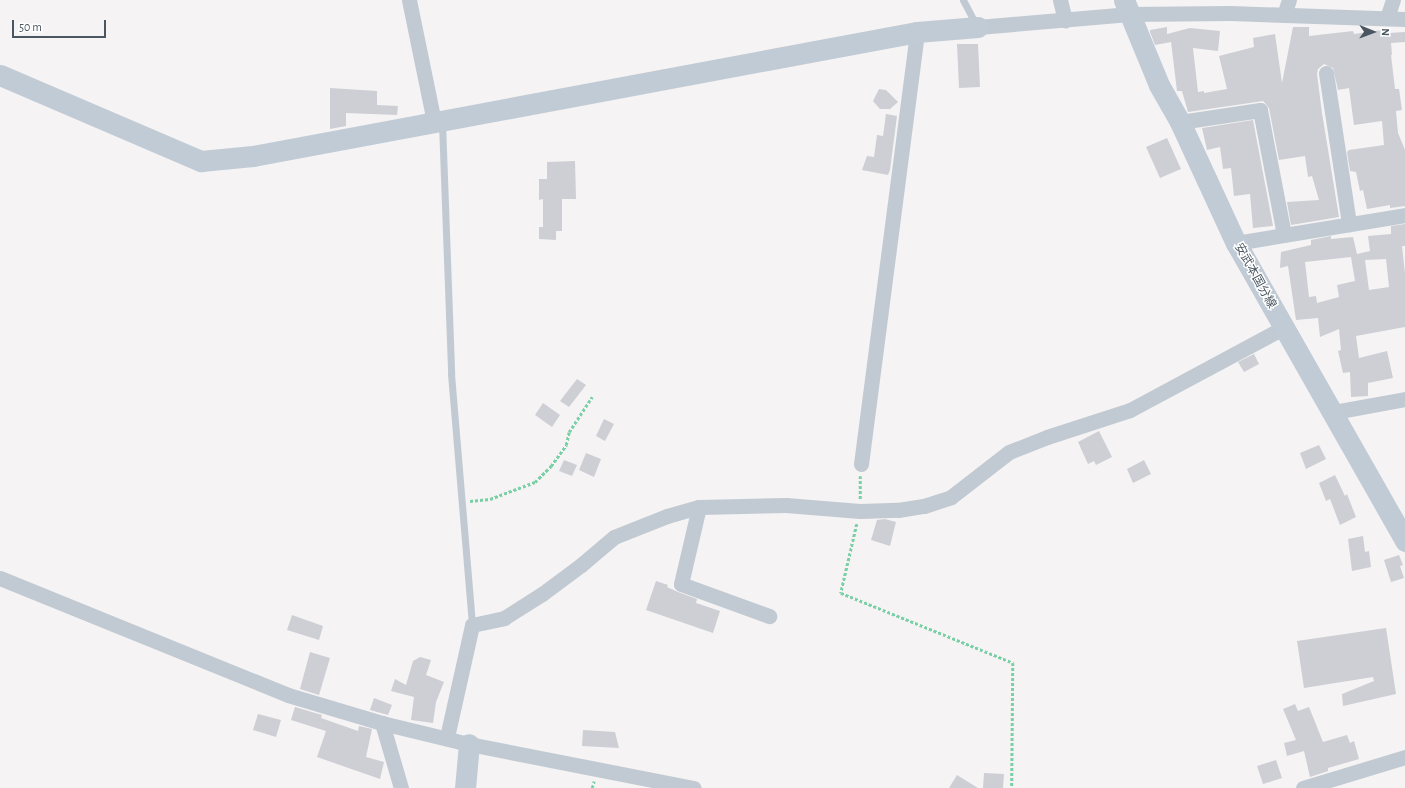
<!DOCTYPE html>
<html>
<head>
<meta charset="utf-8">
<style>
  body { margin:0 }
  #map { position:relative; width:1405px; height:788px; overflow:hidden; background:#f5f3f3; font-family:"Alegreya Sans","Noto Sans JP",sans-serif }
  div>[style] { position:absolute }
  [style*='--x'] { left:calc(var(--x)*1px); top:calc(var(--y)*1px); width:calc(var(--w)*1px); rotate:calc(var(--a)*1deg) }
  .building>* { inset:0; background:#cdcfd5 }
  .path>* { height:2.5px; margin-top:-1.25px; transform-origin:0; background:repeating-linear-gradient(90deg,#7ad0a6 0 3px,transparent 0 5px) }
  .lane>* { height:7px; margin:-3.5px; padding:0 3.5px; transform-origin:3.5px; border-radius:3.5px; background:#c1cad2 }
  .street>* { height:15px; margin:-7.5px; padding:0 7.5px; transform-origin:7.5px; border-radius:7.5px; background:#c1cad2 }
  .secondary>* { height:21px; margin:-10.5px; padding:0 10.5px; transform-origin:10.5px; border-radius:10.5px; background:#c1cbd6 }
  span { translate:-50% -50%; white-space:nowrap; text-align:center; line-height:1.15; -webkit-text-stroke:3px #fff; paint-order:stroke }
  .street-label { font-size:12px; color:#4a5661 }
  .north { position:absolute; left:1353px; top:12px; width:40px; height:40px; -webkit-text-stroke:3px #fff; paint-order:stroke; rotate:91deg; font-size:11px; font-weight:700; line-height:16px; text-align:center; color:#4a5661 }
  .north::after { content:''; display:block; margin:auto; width:14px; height:18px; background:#4a5661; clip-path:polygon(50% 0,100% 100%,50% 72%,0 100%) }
  .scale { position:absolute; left:12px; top:20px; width:94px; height:18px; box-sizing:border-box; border:2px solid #4a5661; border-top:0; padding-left:5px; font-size:12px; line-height:14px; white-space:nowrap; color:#4a5661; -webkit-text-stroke:3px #fff; paint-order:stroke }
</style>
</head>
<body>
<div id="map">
  <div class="building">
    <div style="clip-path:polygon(1167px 27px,1167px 34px,1190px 28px,1220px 31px,1218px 51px,1193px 48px,1198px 92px,1204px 91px,1204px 93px,1227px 89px,1219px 56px,1254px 47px,1253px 38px,1275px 34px,1282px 83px,1293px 27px,1309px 27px,1309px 36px,1353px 31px,1354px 34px,1389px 29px,1389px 33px,1405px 32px,1405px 42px,1391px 43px,1392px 55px,1391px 55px,1395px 89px,1399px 89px,1402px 110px,1396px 111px,1398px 133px,1405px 150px,1405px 206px,1390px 208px,1390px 205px,1367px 209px,1363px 190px,1360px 191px,1356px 172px,1350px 171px,1347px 152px,1349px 150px,1384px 145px,1382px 121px,1354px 125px,1349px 88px,1338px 90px,1333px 68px,1324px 64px,1318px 69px,1317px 74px,1322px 113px,1339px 217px,1291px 225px,1287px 202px,1319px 200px,1312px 176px,1308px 177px,1305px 156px,1279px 160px,1269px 108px,1263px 101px,1188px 112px,1182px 91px,1177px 91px,1171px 42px,1155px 45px,1150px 32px,1150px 30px)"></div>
    <div style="clip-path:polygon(957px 44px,978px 44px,980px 87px,959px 88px)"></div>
    <div style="clip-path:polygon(330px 88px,377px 91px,377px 105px,398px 106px,397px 115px,346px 113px,346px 126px,330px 129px)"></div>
    <div style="clip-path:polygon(879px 89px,886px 90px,898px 102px,890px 109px,880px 109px,873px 101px)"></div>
    <div style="clip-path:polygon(886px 114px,897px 116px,890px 170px,888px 175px,862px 170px,867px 156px,874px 157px,877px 135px,883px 136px)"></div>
    <div style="clip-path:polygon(1253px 120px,1273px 226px,1253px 228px,1250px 194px,1234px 196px,1231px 168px,1223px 169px,1220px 147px,1207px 150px,1202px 128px)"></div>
    <div style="clip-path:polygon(1167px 138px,1181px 169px,1160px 178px,1146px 147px)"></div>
    <div style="clip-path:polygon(575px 161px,576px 199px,562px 199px,562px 231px,556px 231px,556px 240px,539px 239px,539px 227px,543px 227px,543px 199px,539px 200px,539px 179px,547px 179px,547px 162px)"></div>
    <div style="clip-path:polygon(evenodd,1405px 224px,1405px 246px,1402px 246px,1405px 274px,1405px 327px,1356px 336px,1359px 358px,1387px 351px,1393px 378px,1368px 383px,1368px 396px,1351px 397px,1350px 372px,1343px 373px,1338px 351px,1341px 350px,1339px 329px,1320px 337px,1318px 318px,1296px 320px,1288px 266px,1280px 268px,1281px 252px,1311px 245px,1311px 240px,1331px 236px,1331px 239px,1353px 237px,1357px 254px,1370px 251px,1368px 236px,1391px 234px,1391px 226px,1405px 224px,1351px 257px,1355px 281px,1337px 285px,1339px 297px,1317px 303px,1316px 296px,1309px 297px,1305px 262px,1351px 257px,1405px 224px,1386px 259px,1389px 287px,1369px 290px,1365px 260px,1386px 259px)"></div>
    <div style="clip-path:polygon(1254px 354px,1259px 364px,1244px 372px,1238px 362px)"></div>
    <div style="clip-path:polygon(577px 379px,586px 385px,569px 407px,560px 401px)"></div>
    <div style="clip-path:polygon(543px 403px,560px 415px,552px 427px,535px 415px)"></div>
    <div style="clip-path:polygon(604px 419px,614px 424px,605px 441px,596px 436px)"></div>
    <div style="clip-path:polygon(1099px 431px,1112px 457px,1096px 465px,1094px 461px,1088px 464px,1078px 442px)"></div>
    <div style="clip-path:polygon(1319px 445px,1326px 459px,1306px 469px,1300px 453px)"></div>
    <div style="clip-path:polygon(586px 453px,601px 459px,594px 477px,579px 470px)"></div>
    <div style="clip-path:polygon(564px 460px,577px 465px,572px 476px,559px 471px)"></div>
    <div style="clip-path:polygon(1144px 460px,1151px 474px,1133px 483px,1127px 469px)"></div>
    <div style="clip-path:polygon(1335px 475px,1345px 496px,1347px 494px,1356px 517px,1340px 525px,1330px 499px,1326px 501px,1319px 483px)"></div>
    <div style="clip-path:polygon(885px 519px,896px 522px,890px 546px,871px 540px,877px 520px)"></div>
    <div style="clip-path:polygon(1363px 536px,1365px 552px,1369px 551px,1371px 567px,1352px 571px,1348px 539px)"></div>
    <div style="clip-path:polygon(1399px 555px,1403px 565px,1400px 566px,1404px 578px,1391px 582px,1384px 560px)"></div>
    <div style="clip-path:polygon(656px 581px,668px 585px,667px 587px,678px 592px,697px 599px,696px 603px,720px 611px,713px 633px,646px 610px)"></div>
    <div style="clip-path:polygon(292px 615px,323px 626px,319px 640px,287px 630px)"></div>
    <div style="clip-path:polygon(1386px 628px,1396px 694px,1343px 706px,1342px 694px,1374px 681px,1373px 677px,1304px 688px,1297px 641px)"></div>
    <div style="clip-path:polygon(310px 652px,330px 658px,319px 695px,300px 689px)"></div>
    <div style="clip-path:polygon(420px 657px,431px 660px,426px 675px,444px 682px,436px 702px,433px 723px,411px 720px,414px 697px,391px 691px,395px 679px,406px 685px,413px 661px)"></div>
    <div style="clip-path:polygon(374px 698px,392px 705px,388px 715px,370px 710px)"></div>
    <div style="clip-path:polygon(1295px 704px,1298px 711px,1309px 707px,1323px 742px,1347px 735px,1350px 743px,1354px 741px,1359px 759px,1328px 768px,1328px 771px,1310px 777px,1304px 751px,1287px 756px,1284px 743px,1296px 740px,1283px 709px)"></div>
    <div style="clip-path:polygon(295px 707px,322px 715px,321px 718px,358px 731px,359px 726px,372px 729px,366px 757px,384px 762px,380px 779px,317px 757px,326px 731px,291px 720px)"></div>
    <div style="clip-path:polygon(258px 714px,281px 720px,276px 737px,253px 730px)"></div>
    <div style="clip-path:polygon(583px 730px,615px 732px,619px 748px,582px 746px)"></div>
    <div style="clip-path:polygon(1276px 760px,1282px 778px,1263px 784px,1257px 766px)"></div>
    <div style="clip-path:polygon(984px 773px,1004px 774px,1003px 788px,983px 788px)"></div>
    <div style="clip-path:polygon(957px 775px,978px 788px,949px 788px)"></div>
  </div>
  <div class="path">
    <div style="--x:860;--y:499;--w:23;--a:-90"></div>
    <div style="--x:470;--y:501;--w:20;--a:-6"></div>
    <div style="--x:490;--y:499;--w:48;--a:-20.7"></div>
    <div style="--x:535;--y:482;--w:23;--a:-45"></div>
    <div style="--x:551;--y:466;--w:26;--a:-54"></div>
    <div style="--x:566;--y:445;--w:13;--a:-77"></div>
    <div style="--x:569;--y:432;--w:42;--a:-56.7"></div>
    <div style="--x:857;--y:524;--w:71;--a:103.1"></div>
    <div style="--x:841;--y:593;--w:186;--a:22.1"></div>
    <div style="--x:1013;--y:663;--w:125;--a:90.5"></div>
    <div style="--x:592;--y:788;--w:7;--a:-74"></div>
  </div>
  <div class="lane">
    <div style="--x:963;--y:0;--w:27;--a:62"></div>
    <div style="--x:442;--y:123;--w:251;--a:87.9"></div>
    <div style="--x:451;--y:374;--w:252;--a:85.2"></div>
  </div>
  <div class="street">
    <div style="--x:409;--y:0;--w:125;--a:78.4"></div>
    <div style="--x:1060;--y:0;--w:21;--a:76"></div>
    <div style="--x:1284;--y:15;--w:16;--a:-72"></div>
    <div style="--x:1387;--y:18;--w:19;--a:-72"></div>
    <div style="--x:978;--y:27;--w:152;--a:-4.9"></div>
    <div style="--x:1129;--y:14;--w:101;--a:-0.6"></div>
    <div style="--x:1230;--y:13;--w:175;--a:2"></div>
    <div style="--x:1326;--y:73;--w:153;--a:81.3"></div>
    <div style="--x:1180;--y:122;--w:81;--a:-8.5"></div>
    <div style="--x:1260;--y:110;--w:127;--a:79.1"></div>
    <div style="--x:1236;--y:243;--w:171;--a:-9.4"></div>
    <div style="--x:1334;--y:412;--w:72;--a:-10.4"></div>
    <div style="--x:861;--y:464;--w:436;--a:-82.6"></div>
    <div style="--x:699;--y:507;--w:79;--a:103.2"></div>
    <div style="--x:681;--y:584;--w:94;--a:20"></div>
    <div style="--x:0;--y:578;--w:311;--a:22.1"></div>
    <div style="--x:288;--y:695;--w:98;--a:16.6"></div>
    <div style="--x:382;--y:723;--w:89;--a:13.6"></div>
    <div style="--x:469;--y:744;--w:229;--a:11.1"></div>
    <div style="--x:382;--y:723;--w:68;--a:73.7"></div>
    <div style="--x:447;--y:737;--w:115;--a:-77.4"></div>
    <div style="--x:472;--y:625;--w:33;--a:-12"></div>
    <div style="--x:504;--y:618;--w:45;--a:-32.3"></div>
    <div style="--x:542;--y:594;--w:49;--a:-36.6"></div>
    <div style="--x:581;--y:565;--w:43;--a:-40.3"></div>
    <div style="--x:614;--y:537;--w:57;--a:-21.6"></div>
    <div style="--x:667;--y:516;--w:33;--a:-16"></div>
    <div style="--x:699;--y:507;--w:87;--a:-1.3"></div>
    <div style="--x:786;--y:505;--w:74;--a:4.6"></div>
    <div style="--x:860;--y:511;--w:38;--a:-2"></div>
    <div style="--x:898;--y:510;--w:26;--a:-9"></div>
    <div style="--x:924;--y:506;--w:28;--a:-18"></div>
    <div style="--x:951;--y:497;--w:73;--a:-37.8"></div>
    <div style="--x:1009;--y:452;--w:41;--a:-21.5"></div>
    <div style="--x:1047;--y:437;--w:87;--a:-18"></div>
    <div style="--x:1130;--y:410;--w:174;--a:-28.2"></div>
    <div style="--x:1303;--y:788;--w:107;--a:-16.9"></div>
  </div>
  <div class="secondary">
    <div style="--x:1124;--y:0;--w:92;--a:67.6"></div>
    <div style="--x:1159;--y:85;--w:43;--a:60.4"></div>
    <div style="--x:1180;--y:122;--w:133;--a:65.2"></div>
    <div style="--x:1236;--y:243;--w:343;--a:60.4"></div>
    <div style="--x:0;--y:75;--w:219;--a:23.2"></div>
    <div style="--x:201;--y:161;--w:52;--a:-5.5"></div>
    <div style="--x:253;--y:156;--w:675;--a:-10.58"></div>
    <div style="--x:917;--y:32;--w:61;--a:-4.7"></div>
    <div style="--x:465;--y:788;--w:44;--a:-84.8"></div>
  </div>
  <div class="street-label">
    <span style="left:1255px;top:276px;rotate:61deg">安武本国分線</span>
  </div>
  <div class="north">N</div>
  <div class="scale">50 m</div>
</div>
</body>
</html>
